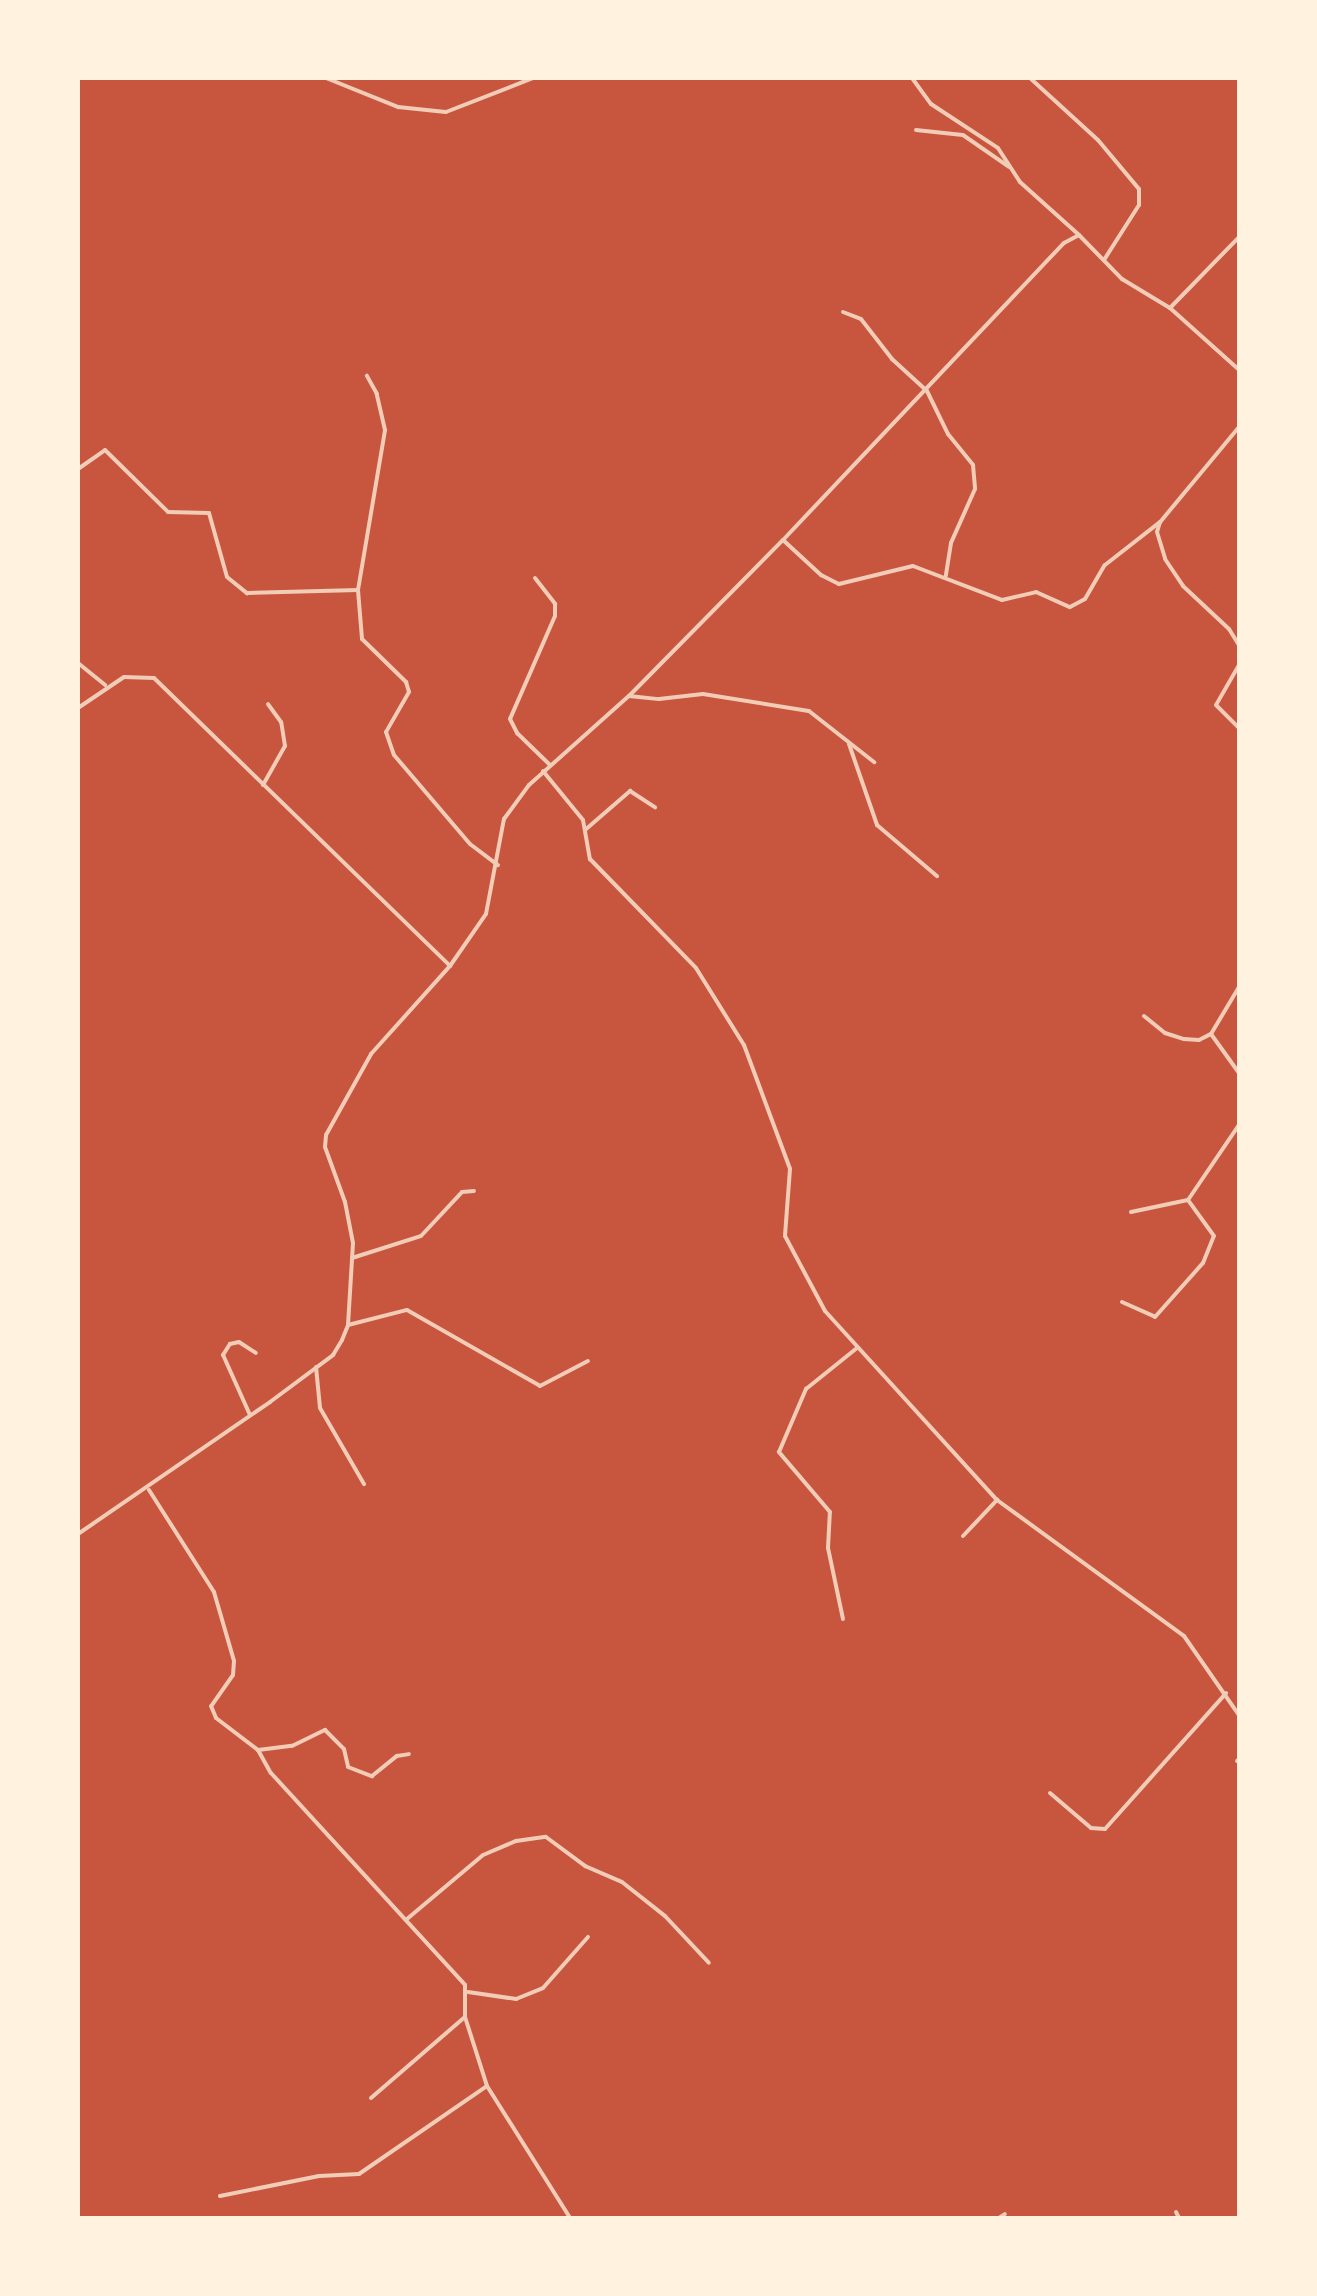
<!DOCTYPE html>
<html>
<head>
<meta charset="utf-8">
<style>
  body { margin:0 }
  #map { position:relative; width:1317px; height:2296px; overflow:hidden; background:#c8553d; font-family:"Alegreya Sans",sans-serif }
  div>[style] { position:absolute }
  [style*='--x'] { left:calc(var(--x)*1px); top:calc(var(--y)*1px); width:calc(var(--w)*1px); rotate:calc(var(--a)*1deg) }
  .minor>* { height:4px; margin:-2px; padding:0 2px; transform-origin:2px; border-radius:2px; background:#f1ccb7 }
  span { translate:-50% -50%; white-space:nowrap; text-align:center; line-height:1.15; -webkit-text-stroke:7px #fff3e0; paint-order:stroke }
  .frame { position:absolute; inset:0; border:80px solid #fff3e0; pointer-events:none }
</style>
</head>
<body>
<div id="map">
  <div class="minor">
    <div style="--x:326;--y:78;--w:78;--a:21.9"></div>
    <div style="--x:398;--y:107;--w:48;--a:5.9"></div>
    <div style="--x:446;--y:112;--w:93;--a:-21.3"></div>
    <div style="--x:912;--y:78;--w:32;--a:54"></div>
    <div style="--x:931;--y:104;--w:80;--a:33.3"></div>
    <div style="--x:998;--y:148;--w:40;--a:57.1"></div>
    <div style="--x:1020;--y:182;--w:79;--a:41.9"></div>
    <div style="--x:1030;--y:78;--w:92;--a:42.4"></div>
    <div style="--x:1098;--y:140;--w:64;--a:50.1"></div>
    <div style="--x:1139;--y:189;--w:16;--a:90"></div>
    <div style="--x:1139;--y:205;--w:65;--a:122.5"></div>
    <div style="--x:916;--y:130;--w:47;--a:6.1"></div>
    <div style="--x:963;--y:135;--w:56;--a:34.8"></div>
    <div style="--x:1170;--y:308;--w:93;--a:41.9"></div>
    <div style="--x:843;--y:312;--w:19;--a:21"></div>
    <div style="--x:861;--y:319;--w:51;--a:52.2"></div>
    <div style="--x:892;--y:359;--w:47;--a:42.4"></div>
    <div style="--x:927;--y:391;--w:48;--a:64"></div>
    <div style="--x:948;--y:434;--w:40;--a:51"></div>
    <div style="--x:973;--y:465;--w:24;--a:85"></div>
    <div style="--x:975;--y:489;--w:59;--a:114"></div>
    <div style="--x:951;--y:543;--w:33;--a:99"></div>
    <div style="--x:1239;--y:427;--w:124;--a:129.7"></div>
    <div style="--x:1160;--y:522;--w:10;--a:107"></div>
    <div style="--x:1157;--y:532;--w:28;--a:73"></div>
    <div style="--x:1165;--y:559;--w:32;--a:56"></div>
    <div style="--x:1183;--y:586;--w:63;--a:43.1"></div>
    <div style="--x:1229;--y:629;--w:19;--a:58"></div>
    <div style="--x:78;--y:469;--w:33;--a:-35"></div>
    <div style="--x:105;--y:450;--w:88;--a:44.5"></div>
    <div style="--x:168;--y:512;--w:41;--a:1.4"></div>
    <div style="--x:209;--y:513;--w:66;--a:74.3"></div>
    <div style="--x:227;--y:577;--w:26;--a:39"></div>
    <div style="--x:247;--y:593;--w:111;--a:-1.5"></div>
    <div style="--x:358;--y:590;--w:49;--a:85.3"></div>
    <div style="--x:362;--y:639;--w:62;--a:44.3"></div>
    <div style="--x:406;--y:682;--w:10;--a:73"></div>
    <div style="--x:409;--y:692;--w:46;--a:119.9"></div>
    <div style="--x:386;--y:732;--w:24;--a:71"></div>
    <div style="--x:394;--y:755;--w:117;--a:49.5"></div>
    <div style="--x:470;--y:844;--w:35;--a:37"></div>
    <div style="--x:783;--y:540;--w:52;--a:42.6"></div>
    <div style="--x:821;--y:575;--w:20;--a:27"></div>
    <div style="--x:839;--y:584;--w:76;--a:-13.7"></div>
    <div style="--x:913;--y:566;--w:95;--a:20.9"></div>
    <div style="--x:1002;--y:600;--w:35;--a:-13"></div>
    <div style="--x:1036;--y:592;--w:37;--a:24"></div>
    <div style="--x:1070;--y:607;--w:17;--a:-28"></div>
    <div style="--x:1085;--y:599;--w:39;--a:-60"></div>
    <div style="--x:1105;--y:565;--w:70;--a:-38"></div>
    <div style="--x:535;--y:578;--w:33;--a:52"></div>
    <div style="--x:555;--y:604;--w:12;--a:90"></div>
    <div style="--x:555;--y:616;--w:112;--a:113.6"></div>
    <div style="--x:510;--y:719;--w:16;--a:63"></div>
    <div style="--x:517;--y:733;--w:46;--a:44.1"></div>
    <div style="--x:358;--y:590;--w:162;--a:-80.4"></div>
    <div style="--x:385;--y:430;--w:37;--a:-103"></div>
    <div style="--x:377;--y:394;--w:21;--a:-119"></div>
    <div style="--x:78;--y:663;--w:35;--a:39"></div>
    <div style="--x:1239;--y:665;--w:46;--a:119.9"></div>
    <div style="--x:1216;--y:705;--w:33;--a:45"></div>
    <div style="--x:629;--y:696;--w:30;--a:6"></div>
    <div style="--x:659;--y:699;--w:44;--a:-6.5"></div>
    <div style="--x:703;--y:694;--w:107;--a:9.1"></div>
    <div style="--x:809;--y:711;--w:83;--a:38.1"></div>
    <div style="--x:78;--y:708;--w:55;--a:-34"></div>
    <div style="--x:124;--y:677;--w:30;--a:2"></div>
    <div style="--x:154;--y:678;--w:413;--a:44.2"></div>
    <div style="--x:849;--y:744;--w:86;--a:70.9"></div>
    <div style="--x:877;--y:825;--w:79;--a:40.4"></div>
    <div style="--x:543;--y:771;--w:63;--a:50.8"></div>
    <div style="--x:583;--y:820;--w:40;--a:80"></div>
    <div style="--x:590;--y:859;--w:152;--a:45.8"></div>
    <div style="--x:696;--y:968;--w:91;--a:58.1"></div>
    <div style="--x:744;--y:1045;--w:132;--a:69.6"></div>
    <div style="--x:790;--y:1169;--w:67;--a:94.3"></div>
    <div style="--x:785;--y:1236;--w:85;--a:61.9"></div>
    <div style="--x:825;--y:1311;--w:256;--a:47.7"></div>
    <div style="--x:997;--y:1500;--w:231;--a:36"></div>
    <div style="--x:1184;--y:1636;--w:96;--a:55.2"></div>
    <div style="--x:263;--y:785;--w:45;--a:-60.6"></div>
    <div style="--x:285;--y:746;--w:24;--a:-99"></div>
    <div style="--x:281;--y:722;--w:22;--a:-126"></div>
    <div style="--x:585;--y:830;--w:60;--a:-40.9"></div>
    <div style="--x:630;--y:791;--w:30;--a:33"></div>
    <div style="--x:1239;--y:987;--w:55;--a:120.8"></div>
    <div style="--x:1211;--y:1034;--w:48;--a:54.3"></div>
    <div style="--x:1144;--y:1016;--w:27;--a:39"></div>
    <div style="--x:1165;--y:1033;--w:20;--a:18"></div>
    <div style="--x:1184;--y:1039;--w:15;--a:4"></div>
    <div style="--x:1199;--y:1040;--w:13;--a:-27"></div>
    <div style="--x:1131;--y:1212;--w:58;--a:-11.9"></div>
    <div style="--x:352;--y:1258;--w:72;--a:-17.7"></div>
    <div style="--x:421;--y:1236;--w:60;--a:-47"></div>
    <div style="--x:462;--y:1192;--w:12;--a:-5"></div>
    <div style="--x:1122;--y:1302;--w:36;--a:24"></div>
    <div style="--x:1155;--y:1317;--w:72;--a:-48.4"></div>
    <div style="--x:1203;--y:1263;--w:29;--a:-68"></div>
    <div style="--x:1214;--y:1236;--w:44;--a:-125.8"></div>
    <div style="--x:1188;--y:1200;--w:91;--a:-55.8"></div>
    <div style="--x:348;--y:1325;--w:61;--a:-14.3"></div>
    <div style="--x:407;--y:1310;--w:153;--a:29.7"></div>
    <div style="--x:540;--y:1386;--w:54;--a:-27.5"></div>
    <div style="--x:316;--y:1367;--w:41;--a:84.4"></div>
    <div style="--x:320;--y:1408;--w:88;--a:59.9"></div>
    <div style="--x:250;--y:1415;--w:66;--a:-114.2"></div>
    <div style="--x:223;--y:1355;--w:13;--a:-58"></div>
    <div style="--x:230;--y:1344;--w:9;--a:-13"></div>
    <div style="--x:239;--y:1342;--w:20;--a:33"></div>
    <div style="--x:149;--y:1490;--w:121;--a:57.5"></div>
    <div style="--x:214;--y:1592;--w:72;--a:73.8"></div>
    <div style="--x:234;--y:1661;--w:14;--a:94"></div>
    <div style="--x:233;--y:1675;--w:38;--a:125"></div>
    <div style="--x:211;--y:1706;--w:13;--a:67"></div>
    <div style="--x:216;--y:1718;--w:53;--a:37.3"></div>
    <div style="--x:258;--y:1750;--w:26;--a:61"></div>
    <div style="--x:271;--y:1773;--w:287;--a:47.5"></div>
    <div style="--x:465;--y:1985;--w:32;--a:90"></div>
    <div style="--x:465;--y:2017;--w:72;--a:72.3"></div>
    <div style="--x:487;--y:2086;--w:156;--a:57.8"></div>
    <div style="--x:78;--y:1534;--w:233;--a:-34.5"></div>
    <div style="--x:270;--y:1402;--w:79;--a:-36.7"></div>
    <div style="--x:333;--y:1355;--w:17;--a:-59"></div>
    <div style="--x:342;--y:1340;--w:16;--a:-68"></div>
    <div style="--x:348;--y:1325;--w:82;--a:-86.5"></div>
    <div style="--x:353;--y:1243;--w:42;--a:-101"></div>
    <div style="--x:345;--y:1202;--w:59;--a:-110"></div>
    <div style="--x:325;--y:1147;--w:12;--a:-85"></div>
    <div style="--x:326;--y:1135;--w:93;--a:-60.9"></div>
    <div style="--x:371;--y:1054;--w:118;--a:-48.1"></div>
    <div style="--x:450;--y:966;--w:63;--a:-55.3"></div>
    <div style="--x:486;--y:914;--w:97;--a:-79.3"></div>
    <div style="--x:504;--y:819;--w:42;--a:-53.7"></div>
    <div style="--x:529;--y:785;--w:134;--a:-41.7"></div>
    <div style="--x:629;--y:696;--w:219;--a:-45.4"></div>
    <div style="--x:783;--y:540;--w:409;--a:-46.6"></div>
    <div style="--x:1064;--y:243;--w:17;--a:-28"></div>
    <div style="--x:1079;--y:235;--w:62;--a:45.7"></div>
    <div style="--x:1122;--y:279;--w:56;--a:31.1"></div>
    <div style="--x:1170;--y:308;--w:99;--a:-45.8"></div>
    <div style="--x:963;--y:1536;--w:50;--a:-46.6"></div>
    <div style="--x:843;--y:1619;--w:73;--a:-101.9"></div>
    <div style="--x:828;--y:1548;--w:36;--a:-87"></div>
    <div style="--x:830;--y:1512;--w:79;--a:-130.4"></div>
    <div style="--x:779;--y:1452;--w:69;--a:-66.8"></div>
    <div style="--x:806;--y:1389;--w:65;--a:-38.8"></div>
    <div style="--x:258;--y:1750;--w:34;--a:-7"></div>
    <div style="--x:292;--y:1746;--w:37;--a:-26"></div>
    <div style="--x:325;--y:1730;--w:27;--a:45"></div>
    <div style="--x:344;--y:1749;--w:18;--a:77"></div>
    <div style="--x:348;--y:1767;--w:26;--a:21"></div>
    <div style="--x:372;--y:1776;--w:32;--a:-39"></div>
    <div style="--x:397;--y:1756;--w:12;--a:-9"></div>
    <div style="--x:1237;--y:1761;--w:3;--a:-45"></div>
    <div style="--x:1050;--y:1793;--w:54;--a:40.5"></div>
    <div style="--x:1091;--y:1828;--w:14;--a:4"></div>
    <div style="--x:1105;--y:1829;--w:182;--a:-48.3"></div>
    <div style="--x:407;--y:1919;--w:99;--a:-40.1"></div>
    <div style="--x:483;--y:1855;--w:36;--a:-23"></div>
    <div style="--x:516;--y:1841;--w:30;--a:-8"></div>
    <div style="--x:546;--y:1837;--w:49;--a:36.6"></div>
    <div style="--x:585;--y:1866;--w:40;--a:23.4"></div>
    <div style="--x:622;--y:1882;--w:55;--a:38.3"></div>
    <div style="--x:665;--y:1916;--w:64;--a:46.9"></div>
    <div style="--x:468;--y:1992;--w:49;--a:8.3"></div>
    <div style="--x:516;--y:1999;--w:29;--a:-22"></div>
    <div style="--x:543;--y:1988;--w:68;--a:-48.6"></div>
    <div style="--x:371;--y:2098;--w:124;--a:-40.8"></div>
    <div style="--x:220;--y:2196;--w:101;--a:-11.4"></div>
    <div style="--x:319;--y:2176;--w:40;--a:-2.9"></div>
    <div style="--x:359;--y:2174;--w:155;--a:-34.5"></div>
    <div style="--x:1176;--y:2212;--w:7;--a:63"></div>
    <div style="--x:999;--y:2218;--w:7;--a:-34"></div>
  </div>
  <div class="frame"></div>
</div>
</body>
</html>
